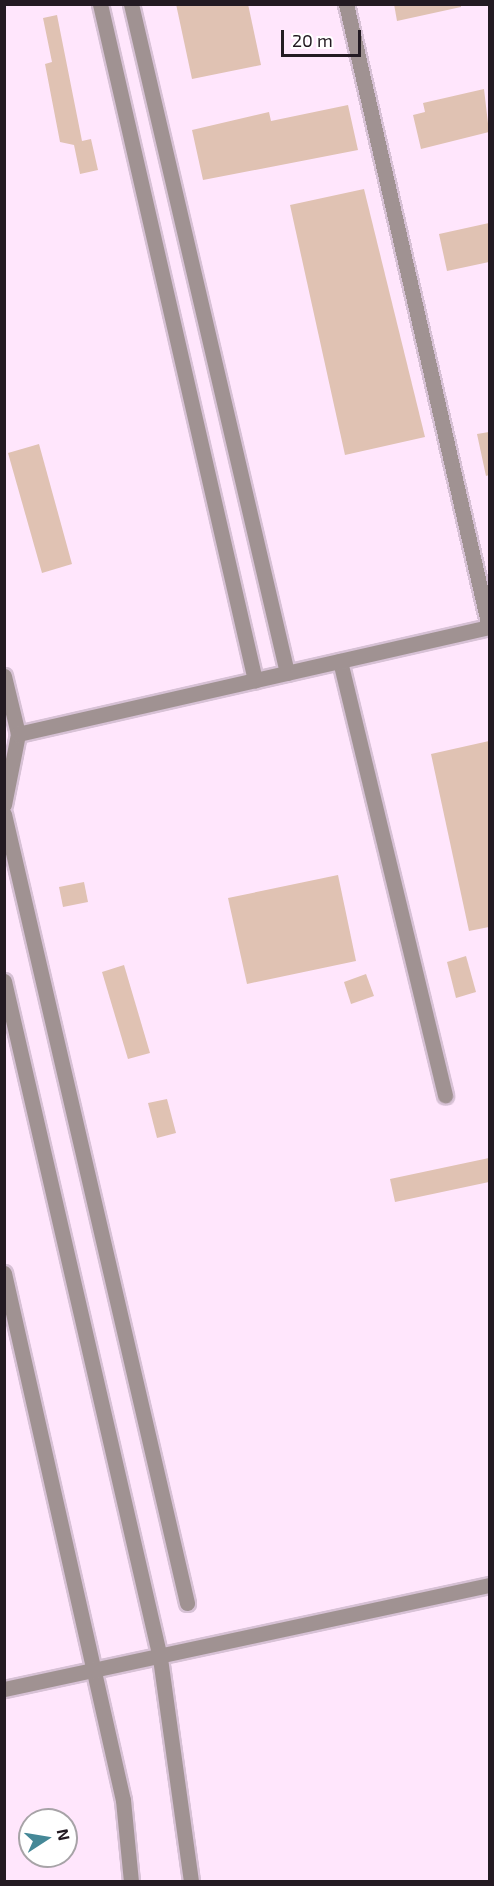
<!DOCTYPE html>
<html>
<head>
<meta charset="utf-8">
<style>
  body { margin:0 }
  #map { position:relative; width:494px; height:1886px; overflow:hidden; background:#ffe6fc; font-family:"Exo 2",sans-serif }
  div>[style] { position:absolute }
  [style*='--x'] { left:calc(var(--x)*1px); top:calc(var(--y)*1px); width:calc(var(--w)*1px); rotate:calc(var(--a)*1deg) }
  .building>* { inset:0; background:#e0c2b3 }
  .roads { filter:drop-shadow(2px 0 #d7c1d5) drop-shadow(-2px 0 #d7c1d5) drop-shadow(0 2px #d7c1d5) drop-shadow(0 -2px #d7c1d5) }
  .street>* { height:15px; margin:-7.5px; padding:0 7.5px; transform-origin:7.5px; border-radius:7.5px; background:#a09292 }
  span { translate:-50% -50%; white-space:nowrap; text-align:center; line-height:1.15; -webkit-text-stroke:4.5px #fff; paint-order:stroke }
  .frame { position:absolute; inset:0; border:6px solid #231a22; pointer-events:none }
  .north { position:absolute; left:18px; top:1808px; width:60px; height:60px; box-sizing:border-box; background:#fff; border:2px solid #a7a3a7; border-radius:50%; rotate:78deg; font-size:16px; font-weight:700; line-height:24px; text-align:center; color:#231a22 }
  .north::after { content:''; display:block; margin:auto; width:21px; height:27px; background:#458897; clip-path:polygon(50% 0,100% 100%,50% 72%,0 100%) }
  .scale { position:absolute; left:281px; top:30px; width:80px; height:27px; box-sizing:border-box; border:3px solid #231a22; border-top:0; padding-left:8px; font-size:18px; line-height:21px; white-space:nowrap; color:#231a22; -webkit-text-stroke:4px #fff; paint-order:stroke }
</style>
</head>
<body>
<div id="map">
  <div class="building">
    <div style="clip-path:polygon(176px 4px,248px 4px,261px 65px,192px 79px)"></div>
    <div style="clip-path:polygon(394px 4px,461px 4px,461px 7px,397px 21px)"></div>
    <div style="clip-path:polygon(57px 15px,82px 141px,91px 139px,98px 170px,80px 174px,74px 145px,60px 142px,45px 64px,52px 62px,43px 18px)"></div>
    <div style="clip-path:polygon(484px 89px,489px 132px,421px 149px,413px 115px,425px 112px,423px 103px)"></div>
    <div style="clip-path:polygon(348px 105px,358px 150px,203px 180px,192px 130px,269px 112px,271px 121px)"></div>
    <div style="clip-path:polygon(364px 189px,425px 437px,345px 455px,290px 205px)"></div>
    <div style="clip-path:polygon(489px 223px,489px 262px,447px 271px,439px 234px)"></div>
    <div style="clip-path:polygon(489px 432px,489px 475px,486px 476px,477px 434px)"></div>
    <div style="clip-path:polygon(39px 444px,72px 564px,42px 573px,8px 453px)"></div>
    <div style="clip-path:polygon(489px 741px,489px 927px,469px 931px,431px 754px)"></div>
    <div style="clip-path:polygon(338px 875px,356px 961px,247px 984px,228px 898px)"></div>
    <div style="clip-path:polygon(84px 882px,88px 902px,63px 907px,59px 887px)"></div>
    <div style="clip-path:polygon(466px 956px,476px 992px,456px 998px,447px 962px)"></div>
    <div style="clip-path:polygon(124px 965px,150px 1053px,128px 1059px,102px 972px)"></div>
    <div style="clip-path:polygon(366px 974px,374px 996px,351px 1004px,344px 982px)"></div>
    <div style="clip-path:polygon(167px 1099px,176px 1133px,157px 1138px,148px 1103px)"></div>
    <div style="clip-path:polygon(489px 1158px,489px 1182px,395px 1202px,390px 1179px)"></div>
  </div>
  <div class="roads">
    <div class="street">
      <div style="--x:100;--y:4;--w:694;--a:77.09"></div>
      <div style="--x:131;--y:4;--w:687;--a:76.87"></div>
      <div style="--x:346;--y:4;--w:639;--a:77.07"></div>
      <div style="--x:340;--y:661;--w:447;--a:76.4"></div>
      <div style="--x:4;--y:676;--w:60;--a:76.4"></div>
      <div style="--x:18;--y:734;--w:72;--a:101.2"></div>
      <div style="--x:18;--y:734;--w:484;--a:-12.8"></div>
      <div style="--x:4;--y:814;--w:810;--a:76.94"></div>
      <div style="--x:4;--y:981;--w:695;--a:77.02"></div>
      <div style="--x:160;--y:1658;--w:226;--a:82.1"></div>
      <div style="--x:4;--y:1273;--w:540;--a:77.28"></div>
      <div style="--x:123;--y:1800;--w:82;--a:84.4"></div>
      <div style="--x:4;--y:1689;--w:497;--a:-12.1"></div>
    </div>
  </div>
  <div class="frame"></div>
  <div class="north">N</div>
  <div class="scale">20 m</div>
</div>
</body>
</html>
